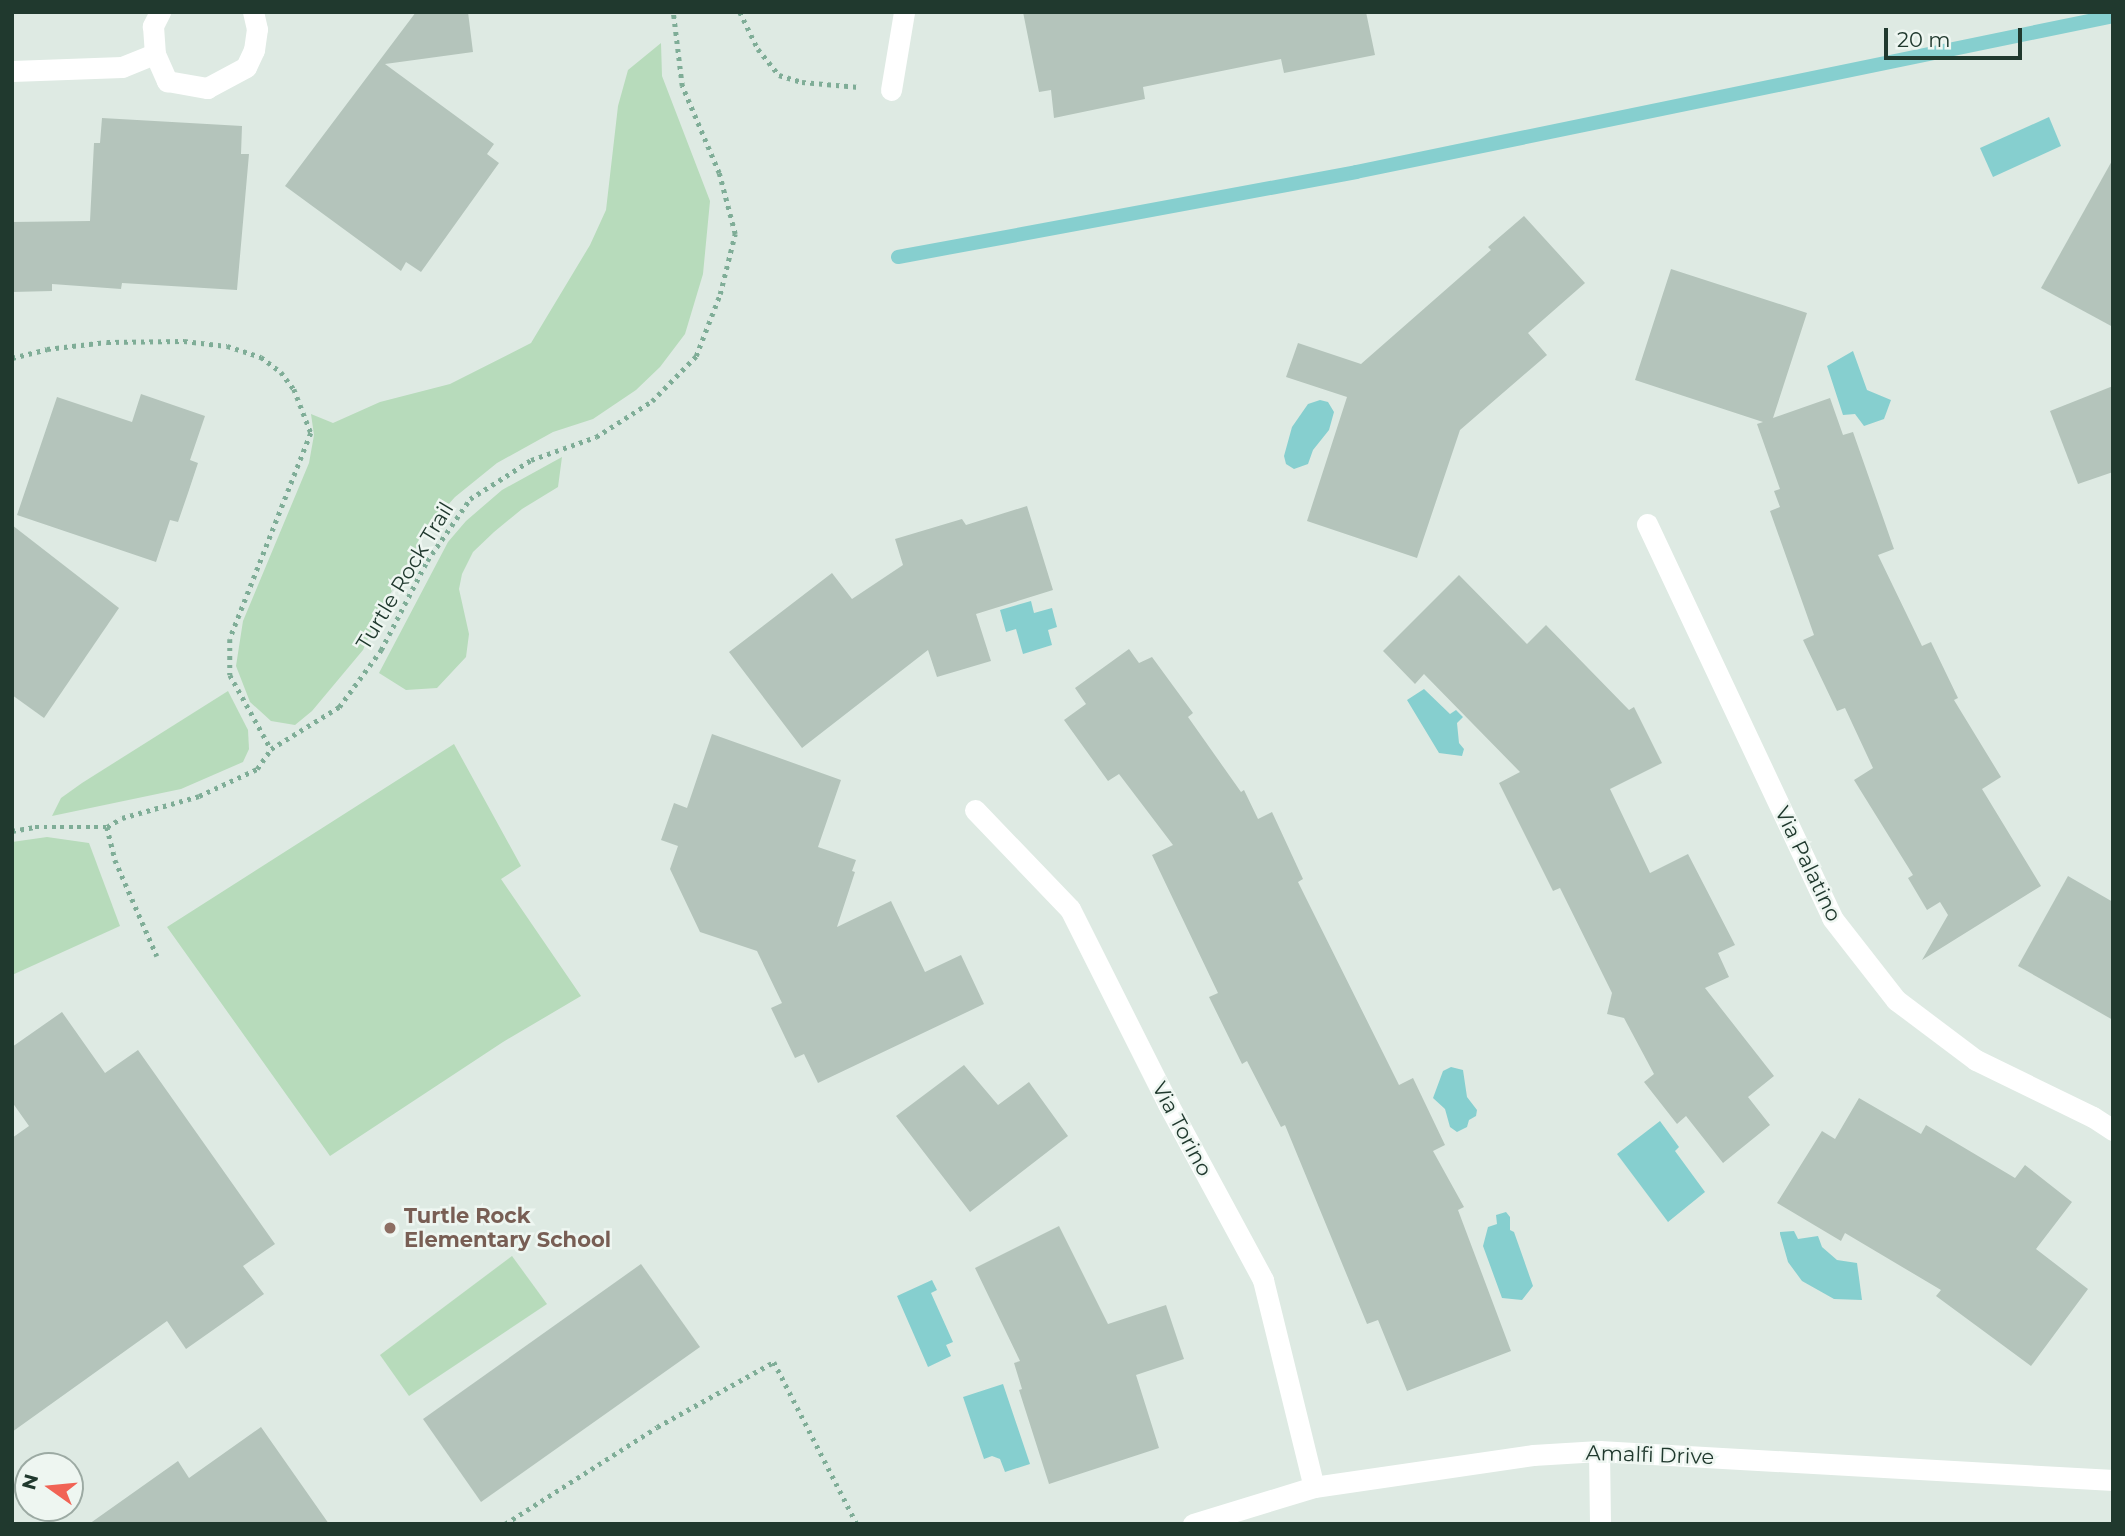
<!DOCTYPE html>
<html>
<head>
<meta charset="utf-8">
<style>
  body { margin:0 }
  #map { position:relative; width:2125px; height:1536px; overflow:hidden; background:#deeae3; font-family:Montserrat,sans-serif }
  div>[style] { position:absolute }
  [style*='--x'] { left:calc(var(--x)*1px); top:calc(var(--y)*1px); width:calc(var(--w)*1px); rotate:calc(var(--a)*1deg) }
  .green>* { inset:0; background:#b7dbbb }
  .water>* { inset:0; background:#86cfcf }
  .stream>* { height:14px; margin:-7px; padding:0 7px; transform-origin:7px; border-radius:7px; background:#86cfcf }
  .building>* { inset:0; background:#b4c4bb }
  .path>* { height:4.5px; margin-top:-2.25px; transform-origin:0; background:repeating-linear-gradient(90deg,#7fad97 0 3.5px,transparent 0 8.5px) }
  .minor>* { height:21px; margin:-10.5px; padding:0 10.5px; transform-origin:10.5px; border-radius:10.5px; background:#fff }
  .dots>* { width:19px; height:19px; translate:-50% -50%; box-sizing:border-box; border:4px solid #eef6f1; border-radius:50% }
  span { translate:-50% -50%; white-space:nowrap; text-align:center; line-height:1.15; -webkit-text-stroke:5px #eef6f1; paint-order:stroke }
  .street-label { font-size:21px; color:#20392e }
  .education-label { font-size:21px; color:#785e54; font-weight:700 }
  .left { translate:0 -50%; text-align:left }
  .frame { position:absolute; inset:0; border:14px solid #20392e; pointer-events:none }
  .north { position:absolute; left:14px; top:1452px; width:70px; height:70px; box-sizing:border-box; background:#eef6f1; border:2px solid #9caaa3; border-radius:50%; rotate:285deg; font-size:19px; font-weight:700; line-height:28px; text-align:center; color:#20392e }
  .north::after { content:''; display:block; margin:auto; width:24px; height:32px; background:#f16355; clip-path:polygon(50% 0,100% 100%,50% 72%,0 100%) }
  .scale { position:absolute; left:1884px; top:28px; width:138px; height:32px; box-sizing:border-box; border:4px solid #20392e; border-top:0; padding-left:9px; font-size:21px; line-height:24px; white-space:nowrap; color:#20392e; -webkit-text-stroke:5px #eef6f1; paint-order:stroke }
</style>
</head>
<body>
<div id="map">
  <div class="green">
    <div style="clip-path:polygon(661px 43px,662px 76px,710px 201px,703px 274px,685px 334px,660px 367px,636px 390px,593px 419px,553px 432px,497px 463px,455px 497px,429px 526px,380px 612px,363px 650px,312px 711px,295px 725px,271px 721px,250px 702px,236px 666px,243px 621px,309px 463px,314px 435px,311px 414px,333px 423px,380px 402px,450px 384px,531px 343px,590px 245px,606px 210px,618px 106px,628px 70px)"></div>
    <div style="clip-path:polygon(562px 457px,558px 487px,522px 509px,494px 532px,473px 552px,462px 574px,459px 589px,469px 634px,466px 657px,437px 688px,406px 690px,379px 673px,448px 542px,466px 521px,502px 490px)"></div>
    <div style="clip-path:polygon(228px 691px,248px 730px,249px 749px,243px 762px,181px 789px,52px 816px,61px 798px,82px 783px)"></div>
    <div style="clip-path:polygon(454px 744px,521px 866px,501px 879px,581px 996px,503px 1042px,330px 1156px,167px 927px)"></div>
    <div style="clip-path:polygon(47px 837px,89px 843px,120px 926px,12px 975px,12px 842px)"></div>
    <div style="clip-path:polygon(512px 1256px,547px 1304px,409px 1396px,380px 1355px)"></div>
  </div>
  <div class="water">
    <div style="clip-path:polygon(2049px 117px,2061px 146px,1993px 177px,1980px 148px)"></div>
    <div style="clip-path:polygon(1853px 351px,1867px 390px,1891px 400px,1884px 419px,1864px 426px,1855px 414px,1843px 415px,1827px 366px)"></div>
    <div style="clip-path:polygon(1320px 400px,1328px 402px,1334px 412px,1329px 430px,1313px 450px,1308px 464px,1294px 469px,1286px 464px,1284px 456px,1292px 427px,1308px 404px)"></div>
    <div style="clip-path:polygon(1031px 601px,1034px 613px,1052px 608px,1057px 627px,1048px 630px,1052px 645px,1023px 654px,1016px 629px,1006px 632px,1000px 610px)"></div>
    <div style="clip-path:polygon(1424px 689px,1450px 714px,1456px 710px,1463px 717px,1457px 723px,1459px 743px,1464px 749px,1462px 756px,1439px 753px,1407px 700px)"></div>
    <div style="clip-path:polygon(1451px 1067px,1463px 1070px,1467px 1097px,1477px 1110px,1476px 1116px,1469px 1120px,1467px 1127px,1457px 1132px,1450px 1127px,1445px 1109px,1433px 1098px,1443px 1071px)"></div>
    <div style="clip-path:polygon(1660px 1121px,1679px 1147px,1675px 1151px,1705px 1192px,1668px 1222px,1617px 1154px)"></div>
    <div style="clip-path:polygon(1506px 1212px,1510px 1217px,1510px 1230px,1514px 1232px,1533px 1286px,1522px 1300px,1502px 1298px,1483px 1246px,1488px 1227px,1497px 1224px,1496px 1215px)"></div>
    <div style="clip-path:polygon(1794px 1231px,1798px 1239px,1818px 1236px,1822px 1247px,1837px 1260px,1857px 1263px,1862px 1300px,1834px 1299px,1802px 1281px,1788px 1262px,1780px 1234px,1780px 1232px)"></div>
    <div style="clip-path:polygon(932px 1280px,937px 1290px,931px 1293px,953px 1342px,946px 1345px,951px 1356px,928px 1367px,897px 1296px)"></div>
    <div style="clip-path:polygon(1003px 1384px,1030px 1464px,1005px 1472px,1000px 1459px,992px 1456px,984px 1459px,963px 1397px)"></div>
  </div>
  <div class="stream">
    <div style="--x:898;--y:257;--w:466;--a:-10.5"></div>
    <div style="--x:1356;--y:172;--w:773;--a:-11.64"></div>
  </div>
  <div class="building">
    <div style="clip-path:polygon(416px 12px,468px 12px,473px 52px,385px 64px,494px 144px,487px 154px,499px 163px,421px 272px,406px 262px,401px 271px,285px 186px)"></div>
    <div style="clip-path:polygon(1023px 12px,1366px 12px,1375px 55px,1284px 73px,1281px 59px,1143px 87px,1145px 99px,1054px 118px,1051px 90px,1039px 92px)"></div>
    <div style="clip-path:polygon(102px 118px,242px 126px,241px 154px,249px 154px,237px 290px,122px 283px,121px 289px,52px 284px,52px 291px,12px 292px,12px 222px,90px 221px,94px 143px,100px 143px)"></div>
    <div style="clip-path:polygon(2113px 159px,2113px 327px,2041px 288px)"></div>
    <div style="clip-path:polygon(1524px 216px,1585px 283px,1528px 333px,1547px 355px,1460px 430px,1417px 558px,1307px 521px,1347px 397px,1286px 377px,1298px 343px,1361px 364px,1491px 250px,1488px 247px)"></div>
    <div style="clip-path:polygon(1671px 269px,1807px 313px,1773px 418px,1830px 398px,1843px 435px,1853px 432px,1894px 549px,1878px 555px,1922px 646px,1931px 642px,1958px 698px,1954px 700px,2001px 777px,1982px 789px,2041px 886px,1922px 960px,1948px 915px,1940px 902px,1927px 910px,1908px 878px,1913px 875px,1854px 780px,1873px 768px,1845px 708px,1837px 711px,1803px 640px,1814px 635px,1770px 511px,1780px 507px,1774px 491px,1780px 489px,1757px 424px,1763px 422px,1635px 380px)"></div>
    <div style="clip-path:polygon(2113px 386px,2113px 472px,2078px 484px,2050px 411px)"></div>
    <div style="clip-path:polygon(141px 394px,205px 416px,190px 460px,198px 463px,188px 493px,178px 522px,170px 520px,156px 562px,17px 515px,57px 397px,132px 422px)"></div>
    <div style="clip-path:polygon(1027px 506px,1053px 590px,976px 614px,991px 661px,937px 677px,928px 650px,802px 748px,729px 652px,832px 573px,852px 599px,903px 565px,895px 539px,962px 519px,966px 525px)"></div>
    <div style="clip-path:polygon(12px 525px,119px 608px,44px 718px,12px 695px)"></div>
    <div style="clip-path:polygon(1459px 575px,1527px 644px,1546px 625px,1629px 710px,1634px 707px,1662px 763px,1610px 789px,1650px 873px,1688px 854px,1735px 945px,1718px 953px,1729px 977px,1705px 988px,1774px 1076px,1748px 1097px,1770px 1125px,1723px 1163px,1686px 1116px,1677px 1124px,1644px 1082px,1654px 1074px,1624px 1018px,1607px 1014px,1612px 993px,1560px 888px,1553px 891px,1499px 783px,1520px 772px,1424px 674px,1415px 684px,1383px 651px)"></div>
    <div style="clip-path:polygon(1129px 649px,1139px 663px,1152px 657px,1193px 713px,1188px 717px,1241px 792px,1244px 790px,1258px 819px,1272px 812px,1303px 879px,1298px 882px,1399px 1085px,1413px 1078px,1445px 1145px,1433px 1151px,1464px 1207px,1458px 1210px,1511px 1351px,1407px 1391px,1378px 1320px,1367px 1324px,1285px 1125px,1281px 1127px,1247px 1061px,1242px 1064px,1209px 997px,1218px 993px,1152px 855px,1173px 845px,1119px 774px,1108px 781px,1064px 720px,1086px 704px,1075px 688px)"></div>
    <div style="clip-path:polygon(712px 734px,841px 780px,818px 847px,856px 860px,852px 871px,855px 872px,837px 927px,891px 901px,925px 972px,961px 955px,984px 1004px,818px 1083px,804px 1054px,795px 1058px,771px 1008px,782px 1003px,757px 951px,700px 932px,670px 869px,678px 846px,661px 840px,674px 803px,687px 808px)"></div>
    <div style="clip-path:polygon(2068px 876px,2113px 902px,2113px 1020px,2018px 966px)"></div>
    <div style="clip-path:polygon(62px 1012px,105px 1073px,138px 1050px,275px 1244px,243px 1266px,264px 1294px,186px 1349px,167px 1321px,12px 1432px,12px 1138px,29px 1126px,12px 1102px,12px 1047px)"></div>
    <div style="clip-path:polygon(964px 1065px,998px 1105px,1029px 1082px,1068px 1136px,970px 1212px,896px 1116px)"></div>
    <div style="clip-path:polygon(1859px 1098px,1921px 1134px,1926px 1125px,2015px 1178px,2025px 1165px,2072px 1202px,2036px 1249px,2088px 1289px,2031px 1366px,1936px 1296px,1941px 1290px,1845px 1233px,1841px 1241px,1777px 1203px,1822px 1131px,1835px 1139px)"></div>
    <div style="clip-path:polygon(1059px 1226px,1108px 1324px,1166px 1305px,1184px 1359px,1136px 1375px,1159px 1448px,1049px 1484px,1019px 1390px,1022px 1389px,1014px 1363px,1020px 1361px,975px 1268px)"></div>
    <div style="clip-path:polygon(641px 1264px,700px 1347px,481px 1502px,423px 1419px)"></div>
    <div style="clip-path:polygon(261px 1427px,329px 1524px,89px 1524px,178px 1461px,189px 1478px)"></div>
  </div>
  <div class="path">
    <div style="--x:740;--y:12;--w:41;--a:64.1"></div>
    <div style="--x:758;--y:49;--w:33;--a:51"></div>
    <div style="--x:779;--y:75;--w:24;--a:17"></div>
    <div style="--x:802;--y:82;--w:57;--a:5"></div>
    <div style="--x:12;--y:358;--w:36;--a:-14"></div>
    <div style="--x:47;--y:349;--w:60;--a:-6.7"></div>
    <div style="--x:107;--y:342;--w:77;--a:-0.7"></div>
    <div style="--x:184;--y:341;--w:43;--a:6.6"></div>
    <div style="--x:227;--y:346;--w:36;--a:18"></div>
    <div style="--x:261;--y:357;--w:25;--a:37"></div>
    <div style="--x:281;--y:372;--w:21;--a:53"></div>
    <div style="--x:294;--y:389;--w:47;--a:68.9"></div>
    <div style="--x:311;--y:433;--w:221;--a:111.5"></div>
    <div style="--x:230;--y:639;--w:36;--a:90"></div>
    <div style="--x:230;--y:675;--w:85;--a:61"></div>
    <div style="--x:107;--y:827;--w:34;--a:76"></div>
    <div style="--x:115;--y:860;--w:105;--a:66.4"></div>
    <div style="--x:12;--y:831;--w:23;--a:-10"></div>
    <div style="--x:35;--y:827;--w:72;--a:0"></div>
    <div style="--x:107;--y:827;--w:17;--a:-31"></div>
    <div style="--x:122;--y:818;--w:80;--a:-15.9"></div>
    <div style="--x:199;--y:796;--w:64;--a:-25"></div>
    <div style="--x:257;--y:769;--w:24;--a:-55"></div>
    <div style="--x:271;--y:749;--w:80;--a:-31.7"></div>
    <div style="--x:339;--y:707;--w:71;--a:-53.6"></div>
    <div style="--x:381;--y:650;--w:100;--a:-62.7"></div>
    <div style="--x:427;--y:561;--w:75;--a:-55.3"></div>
    <div style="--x:470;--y:499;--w:72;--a:-32.6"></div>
    <div style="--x:531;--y:460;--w:69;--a:-19.5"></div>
    <div style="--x:596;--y:437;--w:67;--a:-32.7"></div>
    <div style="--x:652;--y:401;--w:63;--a:-45.6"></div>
    <div style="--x:696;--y:356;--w:66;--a:-68.8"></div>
    <div style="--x:720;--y:294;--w:62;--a:-76"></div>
    <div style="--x:735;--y:234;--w:63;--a:-104.7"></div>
    <div style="--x:719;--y:173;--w:95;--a:-113"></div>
    <div style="--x:682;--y:86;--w:75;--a:-96.9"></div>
    <div style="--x:505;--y:1524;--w:180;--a:-32.5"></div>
    <div style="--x:657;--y:1427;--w:134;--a:-29.1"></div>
    <div style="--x:774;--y:1362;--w:182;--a:62.9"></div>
  </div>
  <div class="minor">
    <div style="--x:160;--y:12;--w:16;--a:117"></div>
    <div style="--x:153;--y:26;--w:28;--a:86"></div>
    <div style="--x:155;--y:54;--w:30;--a:66"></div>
    <div style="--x:167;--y:81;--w:41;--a:9.9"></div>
    <div style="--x:207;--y:88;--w:44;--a:-28.3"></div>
    <div style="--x:246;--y:67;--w:19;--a:-65"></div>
    <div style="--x:254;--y:50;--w:21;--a:-82"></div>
    <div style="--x:257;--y:29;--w:17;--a:-103"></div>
    <div style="--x:12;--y:71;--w:110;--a:-2.1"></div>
    <div style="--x:122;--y:67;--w:35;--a:-22"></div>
    <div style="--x:891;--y:90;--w:79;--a:-80.5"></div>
    <div style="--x:1647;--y:524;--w:435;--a:64.8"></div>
    <div style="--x:1832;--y:918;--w:104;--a:52"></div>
    <div style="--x:1896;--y:1000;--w:100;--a:36.9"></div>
    <div style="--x:1976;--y:1060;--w:130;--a:26"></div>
    <div style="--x:2093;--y:1117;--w:24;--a:33"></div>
    <div style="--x:975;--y:810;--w:137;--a:46.2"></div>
    <div style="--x:1070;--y:909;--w:218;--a:63.3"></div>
    <div style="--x:1168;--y:1104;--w:200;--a:61.6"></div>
    <div style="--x:1263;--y:1280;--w:213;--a:76.2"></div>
    <div style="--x:1599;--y:1451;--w:73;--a:89.2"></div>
    <div style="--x:1193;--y:1524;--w:127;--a:-17"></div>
    <div style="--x:1314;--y:1487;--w:221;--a:-8.3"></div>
    <div style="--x:1533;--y:1455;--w:66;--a:-3.5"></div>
    <div style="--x:1599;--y:1451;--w:515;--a:3.23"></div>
  </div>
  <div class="dots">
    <div style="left:390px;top:1228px;background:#8d6e63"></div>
  </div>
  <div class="street-label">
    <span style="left:405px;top:576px;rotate:-59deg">Turtle Rock Trail</span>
    <span style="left:1808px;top:864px;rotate:64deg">Via Palatino</span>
    <span style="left:1182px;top:1129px;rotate:62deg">Via Torino</span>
    <span style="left:1650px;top:1455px;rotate:2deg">Amalfi Drive</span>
  </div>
  <div class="education-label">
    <span class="left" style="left:404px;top:1228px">Turtle Rock<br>Elementary School</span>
  </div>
  <div class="frame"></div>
  <div class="north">N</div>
  <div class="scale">20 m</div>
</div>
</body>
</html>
